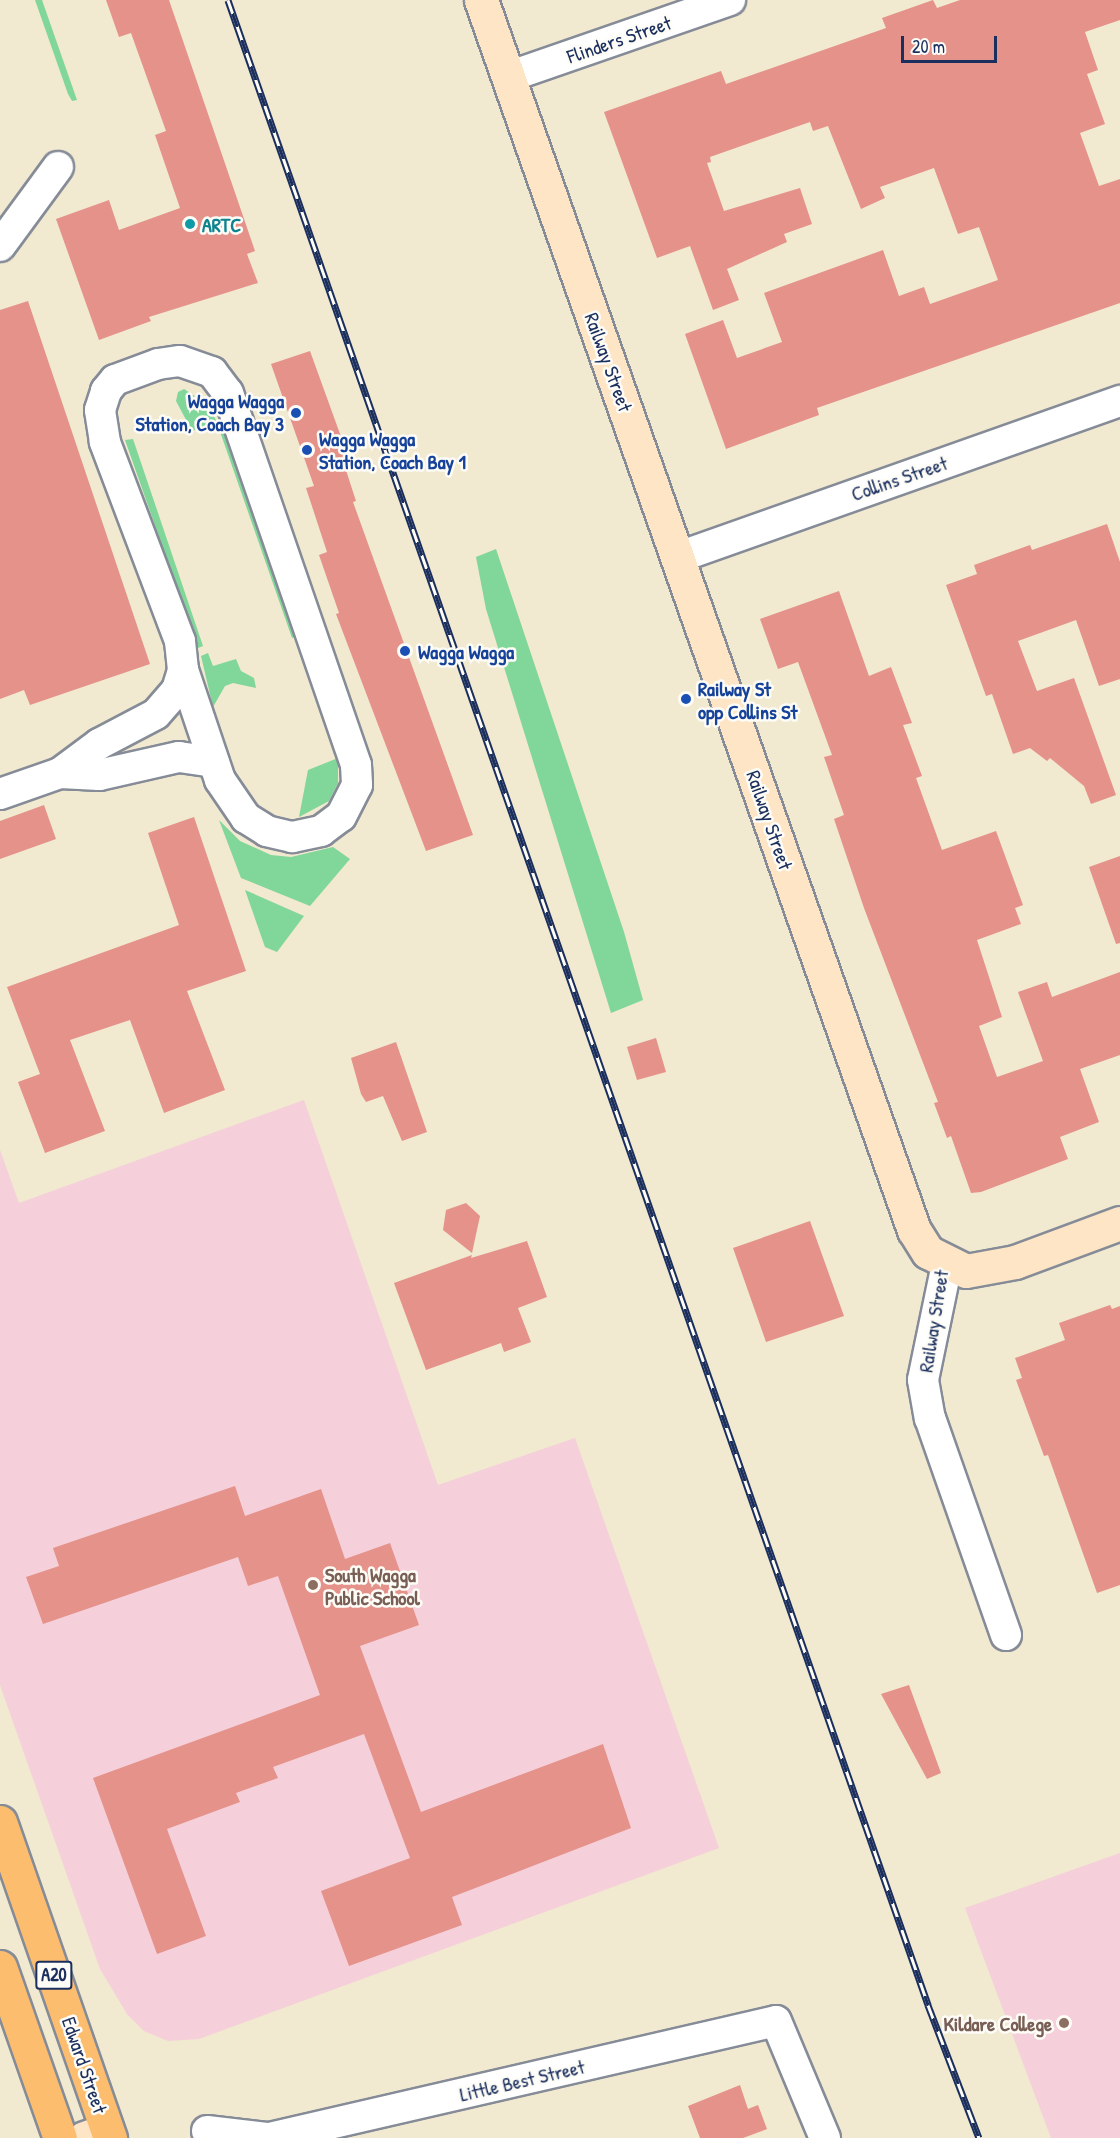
<!DOCTYPE html>
<html>
<head>
<meta charset="utf-8">
<style>
  body { margin:0 }
  #map { position:relative; width:1120px; height:2138px; overflow:hidden; background:#f1e9d0; font-family:"Patrick Hand",sans-serif }
  div>[style] { position:absolute }
  [style*='--x'] { left:calc(var(--x)*1px); top:calc(var(--y)*1px); width:calc(var(--w)*1px); rotate:calc(var(--a)*1deg) }
  .built>* { inset:0; background:#f5cfd9 }
  .green>* { inset:0; background:#81d699 }
  .building>* { inset:0; background:#e5928a }
  .roads { filter:drop-shadow(2px 0 #868c97) drop-shadow(-2px 0 #868c97) drop-shadow(0 2px #868c97) drop-shadow(0 -2px #868c97) }
  .street>* { height:30px; margin:-15px; padding:0 15px; transform-origin:15px; border-radius:15px; background:#fff }
  .secondary>* { height:33px; margin:-16.5px; padding:0 16.5px; transform-origin:16.5px; border-radius:16.5px; background:#fee5c5 }
  .highway>* { height:33px; margin:-16.5px; padding:0 16.5px; transform-origin:16.5px; border-radius:16.5px; background:#fcbd6f }
  .rail>* { height:7px; margin-top:-3.5px; transform-origin:0; background:repeating-linear-gradient(90deg,#fdfcf7 0 14px,#1b2f5e 0 28px); box-sizing:border-box; border-block:2px solid #1b2f5e }
  .dots>* { width:16px; height:16px; translate:-50% -50%; box-sizing:border-box; border:3px solid #fdfcf7; border-radius:50% }
  span { translate:-50% -50%; white-space:nowrap; text-align:center; line-height:1.15; -webkit-text-stroke:5px #fdfcf7; paint-order:stroke }
  .shield-label span { padding:2px 4px; background:#fdfcf7; border:2px solid; border-radius:4px; -webkit-text-stroke-width:0 }
  .shield-label { font-size:18px; color:#1b2f5e; font-weight:700 }
  .street-label { font-size:20px; color:#1b2f5e }
  .culture-label { font-size:20px; color:#0d838f; font-weight:700 }
  .left { translate:0 -50%; text-align:left }
  .transit-label { font-size:20px; color:#164399; font-weight:700 }
  .right { translate:-100% -50%; text-align:right }
  .education-label { font-size:20px; color:#785e54; font-weight:700 }
  .scale { position:absolute; left:901px; top:36px; width:96px; height:27px; box-sizing:border-box; border:3px solid #1b2f5e; border-top:0; padding-left:8px; font-size:18px; line-height:21px; white-space:nowrap; color:#1b2f5e; -webkit-text-stroke:4px #fdfcf7; paint-order:stroke }
</style>
</head>
<body>
<div id="map">
  <div class="built">
    <div style="clip-path:polygon(304px 1100px,438px 1485px,575px 1438px,719px 1848px,199px 2039px,168px 2041px,144px 2031px,127px 2014px,100px 1969px,0 1685px,0 1150px,19px 1203px)"></div>
    <div style="clip-path:polygon(1120px 1853px,1120px 2138px,1051px 2138px,965px 1908px)"></div>
  </div>
  <div class="green">
    <div style="clip-path:polygon(35px 0,42px 0,77px 100px,72px 101px,68px 94px)"></div>
    <div style="clip-path:polygon(184px 389px,207px 404px,217px 422px,225px 420px,301px 635px,292px 638px,217px 423px,192px 431px,176px 401px,178px 392px)"></div>
    <div style="clip-path:polygon(133px 439px,203px 646px,198px 648px,125px 440px)"></div>
    <div style="clip-path:polygon(496px 549px,624px 932px,643px 1000px,611px 1013px,486px 609px,476px 557px)"></div>
    <div style="clip-path:polygon(208px 653px,213px 666px,236px 659px,241px 671px,254px 678px,256px 688px,233px 683px,225px 686px,213px 707px,201px 656px)"></div>
    <div style="clip-path:polygon(338px 758px,338px 783px,329px 801px,299px 817px,308px 770px)"></div>
    <div style="clip-path:polygon(219px 820px,240px 841px,271px 855px,291px 857px,333px 847px,350px 859px,310px 906px,241px 878px)"></div>
    <div style="clip-path:polygon(245px 890px,304px 916px,277px 952px,265px 947px)"></div>
  </div>
  <div class="building">
    <div style="clip-path:polygon(106px 0,169px 0,255px 251px,247px 254px,258px 283px,149px 317px,151px 321px,99px 340px,56px 219px,109px 200px,119px 230px,180px 208px,155px 135px,166px 131px,131px 33px,119px 37px)"></div>
    <div style="clip-path:polygon(933px 0,937px 8px,960px 0,1120px 0,1120px 20px,1085px 32px,1098px 70px,1087px 74px,1105px 124px,1080px 133px,1099px 186px,1120px 179px,1120px 303px,817px 408px,819px 415px,726px 449px,685px 334px,723px 320px,737px 358px,782px 342px,764px 293px,883px 250px,899px 296px,924px 287px,930px 304px,998px 280px,979px 227px,958px 234px,934px 168px,880px 187px,885px 198px,861px 209px,828px 126px,813px 131px,810px 122px,710px 157px,711px 162px,707px 163px,724px 211px,800px 188px,812px 224px,784px 234px,787px 242px,727px 269px,739px 300px,713px 310px,690px 246px,657px 258px,604px 112px,721px 71px,726px 84px,886px 28px,882px 18px)"></div>
    <div style="clip-path:polygon(28px 301px,150px 664px,30px 705px,24px 690px,0 699px,0 310px)"></div>
    <div style="clip-path:polygon(310px 351px,348px 456px,342px 458px,356px 501px,353px 502px,473px 835px,426px 851px,336px 614px,339px 613px,319px 555px,327px 552px,306px 488px,314px 486px,271px 364px)"></div>
    <div style="clip-path:polygon(1107px 524px,1120px 562px,1120px 679px,1099px 686px,1076px 620px,1018px 641px,1037px 691px,1074px 678px,1116px 795px,1091px 804px,1084px 786px,1050px 758px,1047px 761px,1030px 748px,1013px 754px,992px 694px,986px 696px,946px 585px,977px 574px,974px 565px,1030px 545px,1032px 550px)"></div>
    <div style="clip-path:polygon(839px 591px,869px 676px,891px 667px,912px 723px,903px 725px,922px 776px,916px 778px,942px 850px,996px 831px,1023px 905px,1015px 908px,1021px 924px,977px 940px,1002px 1017px,979px 1026px,997px 1077px,1043px 1061px,1018px 992px,1047px 982px,1052px 997px,1120px 972px,1120px 1055px,1080px 1069px,1099px 1122px,1060px 1137px,1068px 1159px,981px 1192px,971px 1193px,951px 1136px,947px 1138px,934px 1103px,938px 1102px,864px 908px,834px 819px,844px 815px,824px 757px,832px 755px,798px 662px,778px 669px,760px 619px)"></div>
    <div style="clip-path:polygon(44px 805px,56px 839px,0 859px,0 821px)"></div>
    <div style="clip-path:polygon(194px 817px,246px 971px,187px 991px,225px 1090px,164px 1113px,130px 1020px,70px 1040px,105px 1131px,45px 1153px,18px 1082px,40px 1074px,7px 987px,179px 925px,148px 833px)"></div>
    <div style="clip-path:polygon(1120px 856px,1120px 943px,1116px 944px,1089px 867px)"></div>
    <div style="clip-path:polygon(656px 1038px,666px 1072px,637px 1080px,627px 1047px)"></div>
    <div style="clip-path:polygon(396px 1042px,427px 1132px,402px 1141px,383px 1096px,366px 1102px,361px 1094px,351px 1058px)"></div>
    <div style="clip-path:polygon(466px 1203px,480px 1216px,472px 1253px,443px 1230px,446px 1210px)"></div>
    <div style="clip-path:polygon(810px 1221px,844px 1316px,766px 1342px,733px 1248px)"></div>
    <div style="clip-path:polygon(527px 1241px,547px 1297px,518px 1308px,531px 1342px,504px 1352px,501px 1343px,426px 1370px,394px 1283px,472px 1255px,471px 1258px)"></div>
    <div style="clip-path:polygon(1110px 1305px,1112px 1309px,1120px 1306px,1120px 1585px,1097px 1593px,1048px 1455px,1044px 1456px,1016px 1380px,1022px 1378px,1015px 1358px,1065px 1340px,1059px 1323px)"></div>
    <div style="clip-path:polygon(235px 1486px,245px 1516px,321px 1489px,345px 1559px,390px 1543px,419px 1625px,360px 1646px,421px 1812px,603px 1744px,631px 1828px,452px 1897px,462px 1925px,349px 1966px,321px 1891px,410px 1858px,364px 1734px,273px 1767px,278px 1778px,236px 1793px,240px 1802px,167px 1829px,206px 1936px,157px 1954px,93px 1778px,320px 1695px,278px 1576px,248px 1586px,238px 1557px,43px 1624px,26px 1577px,59px 1566px,53px 1548px)"></div>
    <div style="clip-path:polygon(909px 1685px,941px 1773px,927px 1779px,881px 1694px)"></div>
    <div style="clip-path:polygon(740px 2085px,748px 2109px,758px 2105px,767px 2129px,743px 2138px,700px 2138px,688px 2106px)"></div>
  </div>
  <div class="roads">
    <div class="street">
      <div style="--x:508;--y:77;--w:235;--a:-19.1"></div>
      <div style="--x:0;--y:246;--w:98;--a:-53.7"></div>
      <div style="--x:679;--y:557;--w:468;--a:-19.5"></div>
      <div style="--x:60;--y:773;--w:39;--a:3"></div>
      <div style="--x:99;--y:775;--w:82;--a:-12.7"></div>
      <div style="--x:179;--y:757;--w:35;--a:8"></div>
      <div style="--x:0;--y:794;--w:64;--a:-19.3"></div>
      <div style="--x:60;--y:773;--w:49;--a:-36.6"></div>
      <div style="--x:99;--y:744;--w:64;--a:-27.8"></div>
      <div style="--x:156;--y:714;--w:32;--a:-49"></div>
      <div style="--x:177;--y:690;--w:21;--a:-73"></div>
      <div style="--x:183;--y:670;--w:29;--a:-96"></div>
      <div style="--x:180;--y:641;--w:213;--a:-110.7"></div>
      <div style="--x:105;--y:442;--w:32;--a:-99"></div>
      <div style="--x:100;--y:410;--w:20;--a:-72"></div>
      <div style="--x:106;--y:391;--w:14;--a:-51"></div>
      <div style="--x:115;--y:380;--w:46;--a:-20.4"></div>
      <div style="--x:158;--y:364;--w:22;--a:-8"></div>
      <div style="--x:180;--y:361;--w:34;--a:19"></div>
      <div style="--x:212;--y:372;--w:26;--a:53"></div>
      <div style="--x:228;--y:393;--w:393;--a:71"></div>
      <div style="--x:356;--y:765;--w:20;--a:87"></div>
      <div style="--x:357;--y:785;--w:35;--a:117"></div>
      <div style="--x:341;--y:816;--w:25;--a:143"></div>
      <div style="--x:321;--y:831;--w:30;--a:168"></div>
      <div style="--x:292;--y:837;--w:26;--a:-167"></div>
      <div style="--x:267;--y:831;--w:25;--a:-148"></div>
      <div style="--x:246;--y:818;--w:46;--a:-124.4"></div>
      <div style="--x:220;--y:780;--w:116;--a:-108.6"></div>
      <div style="--x:947;--y:1264;--w:118;--a:101.7"></div>
      <div style="--x:923;--y:1380;--w:39;--a:80"></div>
      <div style="--x:930;--y:1418;--w:230;--a:70.7"></div>
      <div style="--x:207;--y:2131;--w:60;--a:6.7"></div>
      <div style="--x:269;--y:2138;--w:520;--a:-12.99"></div>
      <div style="--x:776;--y:2021;--w:127;--a:67.3"></div>
    </div>
    <div class="secondary">
      <div style="--x:481;--y:0;--w:1304;--a:70.61"></div>
      <div style="--x:914;--y:1230;--w:26;--a:58"></div>
      <div style="--x:928;--y:1252;--w:42;--a:26.6"></div>
      <div style="--x:966;--y:1271;--w:50;--a:-10.4"></div>
      <div style="--x:1015;--y:1262;--w:112;--a:-20.4"></div>
      <div style="--x:84;--y:2138;--w:24;--a:-19"></div>
    </div>
    <div class="highway">
      <div style="--x:0;--y:1822;--w:335;--a:70.8"></div>
      <div style="--x:0;--y:1967;--w:181;--a:70.7"></div>
    </div>
  </div>
  <div class="rail">
    <div style="--x:228;--y:0;--w:2124;--a:70.75"></div>
    <div style="--x:928;--y:2005;--w:142;--a:69"></div>
  </div>
  <div class="dots">
    <div style="left:190px;top:224px;background:#0f9aa8"></div>
    <div style="left:296px;top:413px;background:#1a4fb4"></div>
    <div style="left:307px;top:450px;background:#1a4fb4"></div>
    <div style="left:405px;top:651px;background:#1a4fb4"></div>
    <div style="left:686px;top:699px;background:#1a4fb4"></div>
    <div style="left:313px;top:1585px;background:#8d6e63"></div>
    <div style="left:1064px;top:2023px;background:#8d6e63"></div>
  </div>
  <div class="shield-label">
    <span style="left:54px;top:1975px">A20</span>
  </div>
  <div class="street-label">
    <span style="left:619px;top:39px;rotate:-19deg">Flinders Street</span>
    <span style="left:609px;top:362px;rotate:70deg">Railway Street</span>
    <span style="left:899px;top:478px;rotate:-19deg">Collins Street</span>
    <span style="left:770px;top:820px;rotate:71deg">Railway Street</span>
    <span style="left:933px;top:1321px;rotate:-81deg">Railway Street</span>
    <span style="left:85px;top:2065px;rotate:71deg">Edward Street</span>
    <span style="left:522px;top:2080px;rotate:-13deg">Little Best Street</span>
  </div>
  <div class="culture-label">
    <span class="left" style="left:202px;top:224px">ARTC</span>
  </div>
  <div class="transit-label">
    <span class="right" style="left:284px;top:412px">Wagga Wagga<br>Station, Coach Bay 3</span>
    <span class="left" style="left:319px;top:450px">Wagga Wagga<br>Station, Coach Bay 1</span>
    <span class="left" style="left:418px;top:651px">Wagga Wagga</span>
    <span class="left" style="left:698px;top:700px">Railway St<br>opp Collins St</span>
  </div>
  <div class="education-label">
    <span class="left" style="left:325px;top:1586px">South Wagga<br>Public School</span>
    <span class="right" style="left:1052px;top:2023px">Kildare College</span>
  </div>
  <div class="scale">20 m</div>
</div>
</body>
</html>
